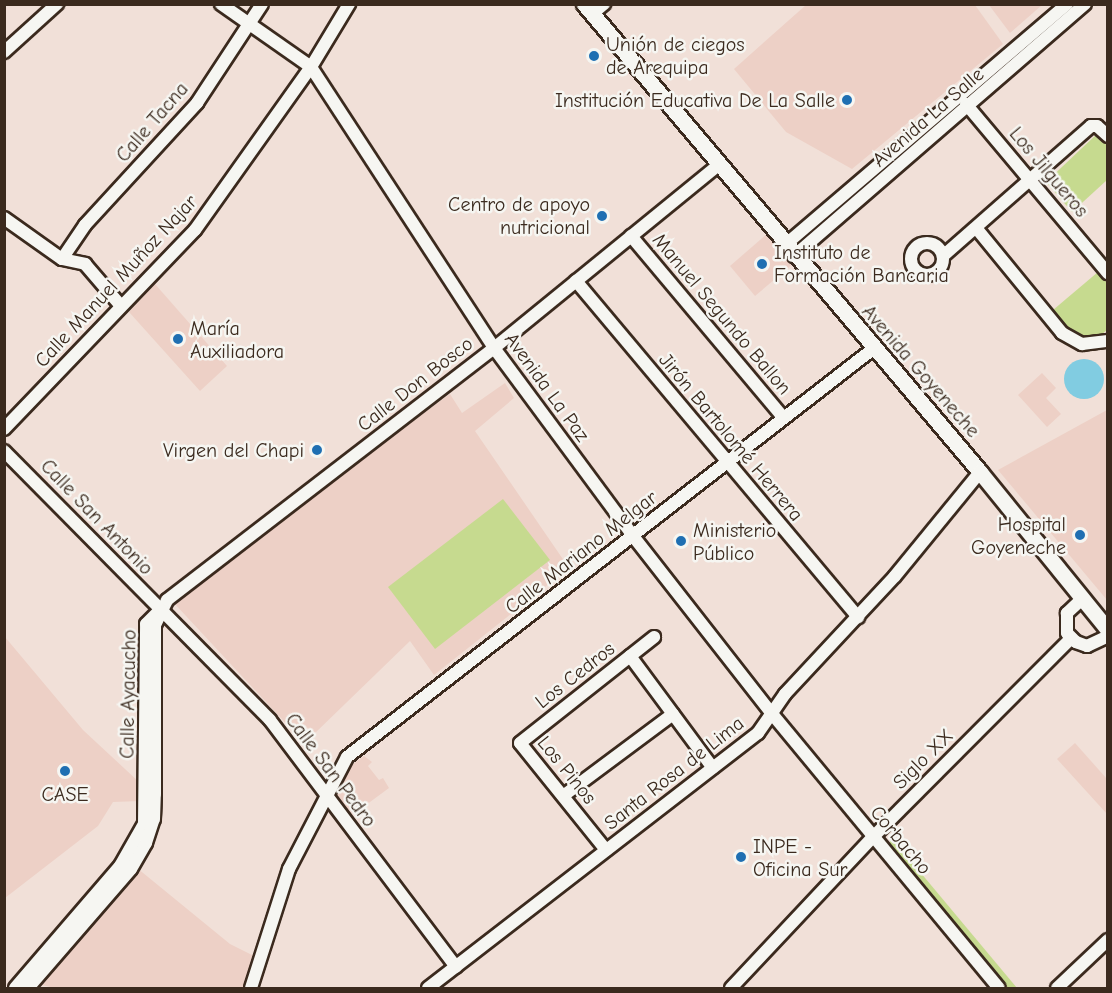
<!DOCTYPE html>
<html>
<head>
<meta charset="utf-8">
<style>
  body { margin:0 }
  #map { position:relative; width:1112px; height:993px; overflow:hidden; background:#f1e0d8; font-family:"Comic Neue",sans-serif }
  div>[style] { position:absolute }
  [style*='--x'] { left:calc(var(--x)*1px); top:calc(var(--y)*1px); width:calc(var(--w)*1px); rotate:calc(var(--a)*1deg) }
  .built>* { inset:0; background:#edd0c6 }
  .green>* { inset:0; background:#c6da8f }
  .water>* { inset:0; background:#81cce1 }
  .round { border-radius:50% }
  .roads { filter:drop-shadow(2px 0 #3b2a1e) drop-shadow(-2px 0 #3b2a1e) drop-shadow(0 2px #3b2a1e) drop-shadow(0 -2px #3b2a1e) }
  .minor>* { height:12px; margin:-6px; padding:0 6px; transform-origin:6px; border-radius:6px; background:#f6f6f2 }
  .minor>.ring { margin:-6px; padding:0; box-sizing:content-box; background:none; border:12px solid #f6f6f2; border-radius:50% }
  .major>* { height:15px; margin:-7.5px; padding:0 7.5px; transform-origin:7.5px; border-radius:7.5px; background:#f6f6f2 }
  .dots>* { width:16px; height:16px; translate:-50% -50%; box-sizing:border-box; border:3px solid #f6f6f2; border-radius:50% }
  span { translate:-50% -50%; white-space:nowrap; text-align:center; line-height:1.15; -webkit-text-stroke:5px #f6f6f2; paint-order:stroke }
  .poi-label { font-size:20px; color:#3b2a1e }
  .left { translate:0 -50%; text-align:left }
  .right { translate:-100% -50%; text-align:right }
  .street-label { font-size:20px; color:#3b2a1e }
  .frame { position:absolute; inset:0; border:6px solid #3b2a1e; pointer-events:none }
</style>
</head>
<body>
<div id="map">
  <div class="built">
    <div style="clip-path:polygon(806px 5px,975px 5px,1003px 44px,852px 169px,786px 132px,734px 69px)"></div>
    <div style="clip-path:polygon(989px 5px,1042px 5px,1010px 33px)"></div>
    <div style="clip-path:polygon(768px 233px,794px 263px,755px 296px,730px 266px)"></div>
    <div style="clip-path:polygon(155px 284px,227px 366px,200px 391px,129px 312px)"></div>
    <div style="clip-path:polygon(1042px 373px,1056px 388px,1046px 398px,1061px 414px,1047px 427px,1018px 395px)"></div>
    <div style="clip-path:polygon(505px 383px,514px 398px,475px 431px,569px 568px,434px 675px,410px 641px,313px 735px,305px 725px,294px 732px,173px 602px,264px 528px,450px 394px,462px 413px)"></div>
    <div style="clip-path:polygon(1107px 410px,1107px 600px,998px 470px)"></div>
    <div style="clip-path:polygon(5px 637px,83px 730px,139px 782px,141px 801px,113px 802px,98px 826px,5px 898px)"></div>
    <div style="clip-path:polygon(1075px 743px,1107px 779px,1107px 814px,1057px 759px)"></div>
    <div style="clip-path:polygon(364px 756px,372px 762px,368px 766px,379px 780px,383px 778px,389px 788px,351px 816px,334px 793px,347px 768px)"></div>
    <div style="clip-path:polygon(137px 868px,230px 944px,256px 957px,245px 988px,54px 988px,38px 984px)"></div>
  </div>
  <div class="green">
    <div style="clip-path:polygon(1098px 133px,1107px 144px,1107px 180px,1072px 212px,1046px 182px)"></div>
    <div style="clip-path:polygon(1098px 272px,1107px 283px,1107px 330px,1101px 335px,1085px 337px,1070px 331px,1053px 310px)"></div>
    <div style="clip-path:polygon(503px 499px,550px 560px,435px 649px,388px 587px)"></div>
    <div style="clip-path:polygon(890px 836px,1017px 988px,1007px 988px,890px 850px)"></div>
  </div>
  <div class="water">
    <div class="round" style="left:1064px;top:359px;width:40px;height:40px"></div>
  </div>
  <div class="roads">
    <div class="minor">
      <div style="--x:221;--y:4;--w:110;--a:35"></div>
      <div style="--x:311;--y:67;--w:335;--a:56.9"></div>
      <div style="--x:494;--y:348;--w:234;--a:53.5"></div>
      <div style="--x:633;--y:536;--w:227;--a:52"></div>
      <div style="--x:773;--y:715;--w:354;--a:50.4"></div>
      <div style="--x:592;--y:14;--w:16;--a:-40"></div>
      <div style="--x:4;--y:52;--w:72;--a:-42.2"></div>
      <div style="--x:966;--y:104;--w:221;--a:50"></div>
      <div style="--x:4;--y:218;--w:71;--a:35.3"></div>
      <div style="--x:62;--y:259;--w:24;--a:12"></div>
      <div style="--x:85;--y:264;--w:55;--a:49.4"></div>
      <div style="--x:977;--y:229;--w:134;--a:50.7"></div>
      <div style="--x:1062;--y:333;--w:23;--a:29"></div>
      <div style="--x:1082;--y:344;--w:26;--a:-7"></div>
      <div style="--x:631;--y:236;--w:236;--a:50"></div>
      <div class="ring" style="left:911px;top:243px;width:20px;height:20px"></div>
      <div style="--x:785;--y:245;--w:371;--a:-40.5"></div>
      <div style="--x:794;--y:256;--w:385;--a:-40.9"></div>
      <div style="--x:943;--y:256;--w:197;--a:-41.3"></div>
      <div style="--x:1091;--y:126;--w:6;--a:0"></div>
      <div style="--x:1097;--y:126;--w:15;--a:42"></div>
      <div style="--x:62;--y:259;--w:41;--a:-55.9"></div>
      <div style="--x:85;--y:225;--w:166;--a:-47.4"></div>
      <div style="--x:197;--y:103;--w:118;--a:-56.7"></div>
      <div style="--x:576;--y:281;--w:439;--a:50"></div>
      <div style="--x:4;--y:429;--w:276;--a:-46.2"></div>
      <div style="--x:195;--y:230;--w:200;--a:-54.6"></div>
      <div style="--x:311;--y:67;--w:74;--a:-58.9"></div>
      <div style="--x:4;--y:451;--w:378;--a:45.3"></div>
      <div style="--x:270;--y:720;--w:309;--a:53"></div>
      <div style="--x:1082;--y:599;--w:21;--a:137"></div>
      <div style="--x:1067;--y:613;--w:20;--a:90"></div>
      <div style="--x:1067;--y:633;--w:13;--a:45"></div>
      <div style="--x:1076;--y:642;--w:12;--a:20"></div>
      <div style="--x:1087;--y:646;--w:23;--a:-25"></div>
      <div style="--x:630;--y:656;--w:139;--a:53.5"></div>
      <div style="--x:563;--y:796;--w:137;--a:-36.7"></div>
      <div style="--x:606;--y:850;--w:137;--a:-128.8"></div>
      <div style="--x:520;--y:743;--w:171;--a:-38.3"></div>
      <div style="--x:15;--y:988;--w:161;--a:-49.3"></div>
      <div style="--x:120;--y:866;--w:48;--a:-60.3"></div>
      <div style="--x:144;--y:824;--w:200;--a:-89.4"></div>
      <div style="--x:146;--y:624;--w:18;--a:-45"></div>
      <div style="--x:28;--y:988;--w:157;--a:-49.1"></div>
      <div style="--x:131;--y:869;--w:30;--a:-60"></div>
      <div style="--x:146;--y:843;--w:25;--a:-72"></div>
      <div style="--x:154;--y:819;--w:25;--a:-88"></div>
      <div style="--x:155;--y:794;--w:169;--a:-90"></div>
      <div style="--x:155;--y:625;--w:28;--a:-64"></div>
      <div style="--x:167;--y:600;--w:413;--a:-37.6"></div>
      <div style="--x:494;--y:348;--w:289;--a:-39.2"></div>
      <div style="--x:251;--y:988;--w:125;--a:-72.3"></div>
      <div style="--x:289;--y:869;--w:126;--a:-62.6"></div>
      <div style="--x:347;--y:757;--w:666;--a:-37.8"></div>
      <div style="--x:428;--y:988;--w:417;--a:-37.7"></div>
      <div style="--x:758;--y:733;--w:47;--a:-55.3"></div>
      <div style="--x:785;--y:694;--w:161;--a:-47"></div>
      <div style="--x:895;--y:576;--w:134;--a:-50.7"></div>
      <div style="--x:731;--y:988;--w:207;--a:-46.8"></div>
      <div style="--x:873;--y:837;--w:281;--a:-45.1"></div>
      <div style="--x:1057;--y:988;--w:70;--a:-43.3"></div>
    </div>
    <div class="major">
      <div style="--x:584;--y:4;--w:613;--a:49.76"></div>
      <div style="--x:980;--y:472;--w:203;--a:51"></div>
    </div>
  </div>
  <div class="dots">
    <div style="left:594px;top:56px;background:#1f6fb2"></div>
    <div style="left:847px;top:100px;background:#1f6fb2"></div>
    <div style="left:602px;top:216px;background:#1f6fb2"></div>
    <div style="left:762px;top:264px;background:#1f6fb2"></div>
    <div style="left:178px;top:339px;background:#1f6fb2"></div>
    <div style="left:317px;top:450px;background:#1f6fb2"></div>
    <div style="left:1080px;top:535px;background:#1f6fb2"></div>
    <div style="left:681px;top:541px;background:#1f6fb2"></div>
    <div style="left:65px;top:771px;background:#1f6fb2"></div>
    <div style="left:741px;top:857px;background:#1f6fb2"></div>
  </div>
  <div class="poi-label">
    <span class="left" style="left:606px;top:56px">Unión de ciegos<br>de Arequipa</span>
    <span class="right" style="left:835px;top:100px">Institución Educativa De La Salle</span>
    <span class="right" style="left:590px;top:216px">Centro de apoyo<br>nutricional</span>
    <span class="left" style="left:774px;top:264px">Instituto de<br>Formación Bancaria</span>
    <span class="left" style="left:190px;top:340px">María<br>Auxiliadora</span>
    <span class="right" style="left:304px;top:450px">Virgen del Chapi</span>
    <span class="right" style="left:1066px;top:536px">Hospital<br>Goyeneche</span>
    <span class="left" style="left:693px;top:542px">Ministerio<br>Público</span>
    <span style="left:65px;top:794px">CASE</span>
    <span class="left" style="left:753px;top:858px">INPE -<br>Oficina Sur</span>
  </div>
  <div class="street-label">
    <span style="left:928px;top:117px;rotate:-41deg">Avenida La Salle</span>
    <span style="left:152px;top:122px;rotate:-49deg">Calle Tacna</span>
    <span style="left:1049px;top:172px;rotate:50deg">Los Jilgueros</span>
    <span style="left:116px;top:281px;rotate:-47deg">Calle Manuel Muñoz Najar</span>
    <span style="left:722px;top:314px;rotate:50deg">Manuel Segundo Ballon</span>
    <span style="left:921px;top:371px;rotate:49deg">Avenida Goyeneche</span>
    <span style="left:415px;top:384px;rotate:-38deg">Calle Don Bosco</span>
    <span style="left:547px;top:387px;rotate:54deg">Avenida La Paz</span>
    <span style="left:731px;top:437px;rotate:50deg">Jirón Bartolomé Herrera</span>
    <span style="left:97px;top:517px;rotate:46deg">Calle San Antonio</span>
    <span style="left:581px;top:552px;rotate:-38deg">Calle Mariano Melgar</span>
    <span style="left:575px;top:675px;rotate:-38deg">Los Cedros</span>
    <span style="left:128px;top:694px;rotate:-89deg">Calle Ayacucho</span>
    <span style="left:923px;top:759px;rotate:-45deg">Siglo XX</span>
    <span style="left:331px;top:770px;rotate:53deg">Calle San Pedro</span>
    <span style="left:567px;top:770px;rotate:51deg">Los Pinos</span>
    <span style="left:674px;top:773px;rotate:-38deg">Santa Rosa de Lima</span>
    <span style="left:901px;top:840px;rotate:50deg">Corbacho</span>
  </div>
  <div class="frame"></div>
</div>
</body>
</html>
